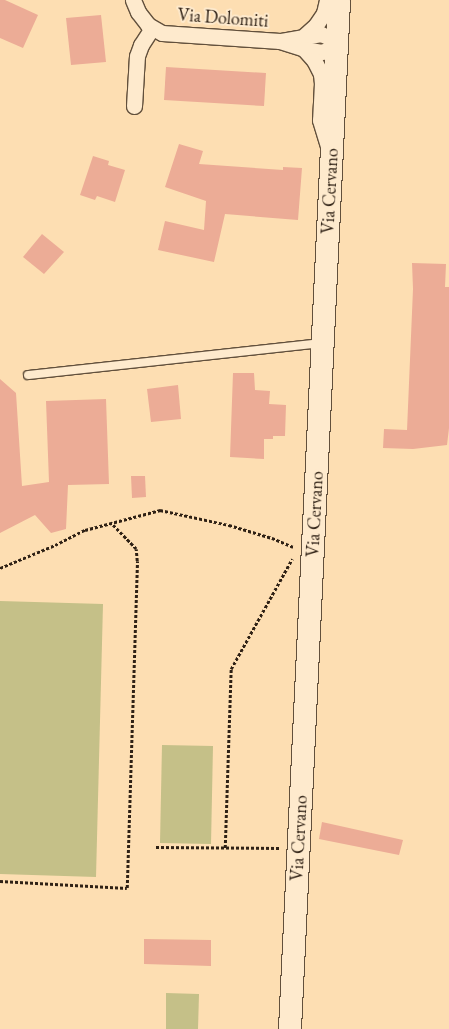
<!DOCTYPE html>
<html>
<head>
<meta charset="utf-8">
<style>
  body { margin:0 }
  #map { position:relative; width:449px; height:1029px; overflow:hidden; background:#fddeb2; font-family:"EB Garamond",serif }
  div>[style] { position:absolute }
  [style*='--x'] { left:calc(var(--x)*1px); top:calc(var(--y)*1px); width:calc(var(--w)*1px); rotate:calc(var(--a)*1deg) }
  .green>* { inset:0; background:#c5c088 }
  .building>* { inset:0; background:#ecac96 }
  .path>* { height:2.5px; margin-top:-1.25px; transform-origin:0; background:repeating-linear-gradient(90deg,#2f2115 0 3px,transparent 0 5px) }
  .roads { filter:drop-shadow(1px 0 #62503c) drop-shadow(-1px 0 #62503c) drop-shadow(0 1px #62503c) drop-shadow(0 -1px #62503c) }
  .lane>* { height:8px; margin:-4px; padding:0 4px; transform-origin:4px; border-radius:4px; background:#feeacd }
  .street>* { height:15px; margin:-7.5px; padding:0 7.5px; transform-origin:7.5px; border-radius:7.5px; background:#feeacd }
  .secondary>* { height:22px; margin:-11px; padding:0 11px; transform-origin:11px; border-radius:11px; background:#feeacd }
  span { translate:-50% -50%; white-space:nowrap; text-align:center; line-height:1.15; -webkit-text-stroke:4px #feeacd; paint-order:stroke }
  .street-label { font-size:18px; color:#2f2115 }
</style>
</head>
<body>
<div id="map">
  <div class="green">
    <div style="clip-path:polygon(0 601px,103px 604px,96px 877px,0 874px)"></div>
    <div style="clip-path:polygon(162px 745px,213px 746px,211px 844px,160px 843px)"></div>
    <div style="clip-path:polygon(166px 993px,199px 994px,198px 1029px,166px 1029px)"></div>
  </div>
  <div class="building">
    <div style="clip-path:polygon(0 0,5px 0,38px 15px,23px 48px,0 38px)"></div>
    <div style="clip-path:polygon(101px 15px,106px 62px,71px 65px,66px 18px)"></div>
    <div style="clip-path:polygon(166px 67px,266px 73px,264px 106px,164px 100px)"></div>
    <div style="clip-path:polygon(179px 144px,203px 151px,199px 164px,283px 170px,283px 167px,302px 168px,298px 220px,225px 214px,214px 262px,158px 250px,165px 221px,204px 230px,206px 201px,165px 187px)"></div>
    <div style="clip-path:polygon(93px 156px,109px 161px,108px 165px,125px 170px,115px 202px,97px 196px,95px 200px,80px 195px)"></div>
    <div style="clip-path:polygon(42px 234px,64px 252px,44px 274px,23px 257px)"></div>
    <div style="clip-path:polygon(412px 263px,446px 264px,445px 287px,449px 287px,449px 428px,447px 445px,413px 449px,383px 448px,384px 429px,407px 430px,413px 289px)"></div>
    <div style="clip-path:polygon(233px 373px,254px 373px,255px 390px,270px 391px,269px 404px,286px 405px,285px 436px,273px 436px,273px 439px,264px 439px,264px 459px,230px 457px)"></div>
    <div style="clip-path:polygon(0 379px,16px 393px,22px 486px,49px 482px,46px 401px,106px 399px,109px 484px,68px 485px,66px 529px,51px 533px,35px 515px,0 533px)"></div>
    <div style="clip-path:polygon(178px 385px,181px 419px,151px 422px,147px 389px)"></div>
    <div style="clip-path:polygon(131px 476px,145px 476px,146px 497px,132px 498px)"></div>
    <div style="clip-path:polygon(322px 822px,403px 840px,399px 855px,319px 839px)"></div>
    <div style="clip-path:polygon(144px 939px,211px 940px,211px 966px,144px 964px)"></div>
  </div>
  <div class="path">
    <div style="--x:0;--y:568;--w:60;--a:-22.7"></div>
    <div style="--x:55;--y:545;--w:34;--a:-27"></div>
    <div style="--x:85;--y:530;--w:78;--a:-14.9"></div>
    <div style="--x:160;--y:510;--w:71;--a:12.3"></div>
    <div style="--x:229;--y:525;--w:45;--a:16.8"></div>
    <div style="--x:272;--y:538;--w:23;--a:23"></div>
    <div style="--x:156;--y:847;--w:123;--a:0.5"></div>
    <div style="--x:225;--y:848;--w:179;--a:-88.1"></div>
    <div style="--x:231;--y:669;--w:126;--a:-61"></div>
    <div style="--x:0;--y:881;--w:127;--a:3.2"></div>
    <div style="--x:127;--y:888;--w:327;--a:-88.2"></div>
    <div style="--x:137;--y:561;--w:12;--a:-95"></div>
    <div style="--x:136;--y:549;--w:36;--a:-134"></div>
  </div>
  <div class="roads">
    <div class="lane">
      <div style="--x:28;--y:375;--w:296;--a:-6.2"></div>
    </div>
    <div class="street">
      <div style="--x:133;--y:0;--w:13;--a:67"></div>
      <div style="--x:138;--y:12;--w:16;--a:52"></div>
      <div style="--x:148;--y:25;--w:16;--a:30"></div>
      <div style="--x:162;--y:33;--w:118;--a:3.9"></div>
      <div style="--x:280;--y:41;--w:25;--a:18"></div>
      <div style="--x:304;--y:49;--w:18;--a:9"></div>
      <div style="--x:322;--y:52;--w:17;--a:-25"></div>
      <div style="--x:337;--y:45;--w:12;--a:-138"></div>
      <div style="--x:328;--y:37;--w:8;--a:-157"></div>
      <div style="--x:321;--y:34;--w:42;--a:170.3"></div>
      <div style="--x:305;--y:35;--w:15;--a:-42"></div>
      <div style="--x:316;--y:25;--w:14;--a:-56"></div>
      <div style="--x:324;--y:13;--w:13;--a:-77"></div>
      <div style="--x:304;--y:49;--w:15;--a:48"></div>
      <div style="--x:314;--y:60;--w:16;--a:63"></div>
      <div style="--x:321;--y:74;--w:9;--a:84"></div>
      <div style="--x:322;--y:83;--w:37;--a:93"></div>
      <div style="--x:320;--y:120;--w:28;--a:73"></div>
      <div style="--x:134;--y:106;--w:50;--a:-86.6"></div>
      <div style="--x:137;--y:56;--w:12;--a:-70"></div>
      <div style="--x:141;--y:45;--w:20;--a:-57"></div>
    </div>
    <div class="secondary">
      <div style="--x:290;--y:1029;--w:1030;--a:-87.27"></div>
    </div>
  </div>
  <div class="street-label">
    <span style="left:223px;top:18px;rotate:4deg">Via Dolomiti</span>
    <span style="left:330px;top:191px;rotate:-87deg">Via Cervano</span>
    <span style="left:315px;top:514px;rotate:-87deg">Via Cervano</span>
    <span style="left:299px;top:838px;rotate:-87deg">Via Cervano</span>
  </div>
</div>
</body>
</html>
